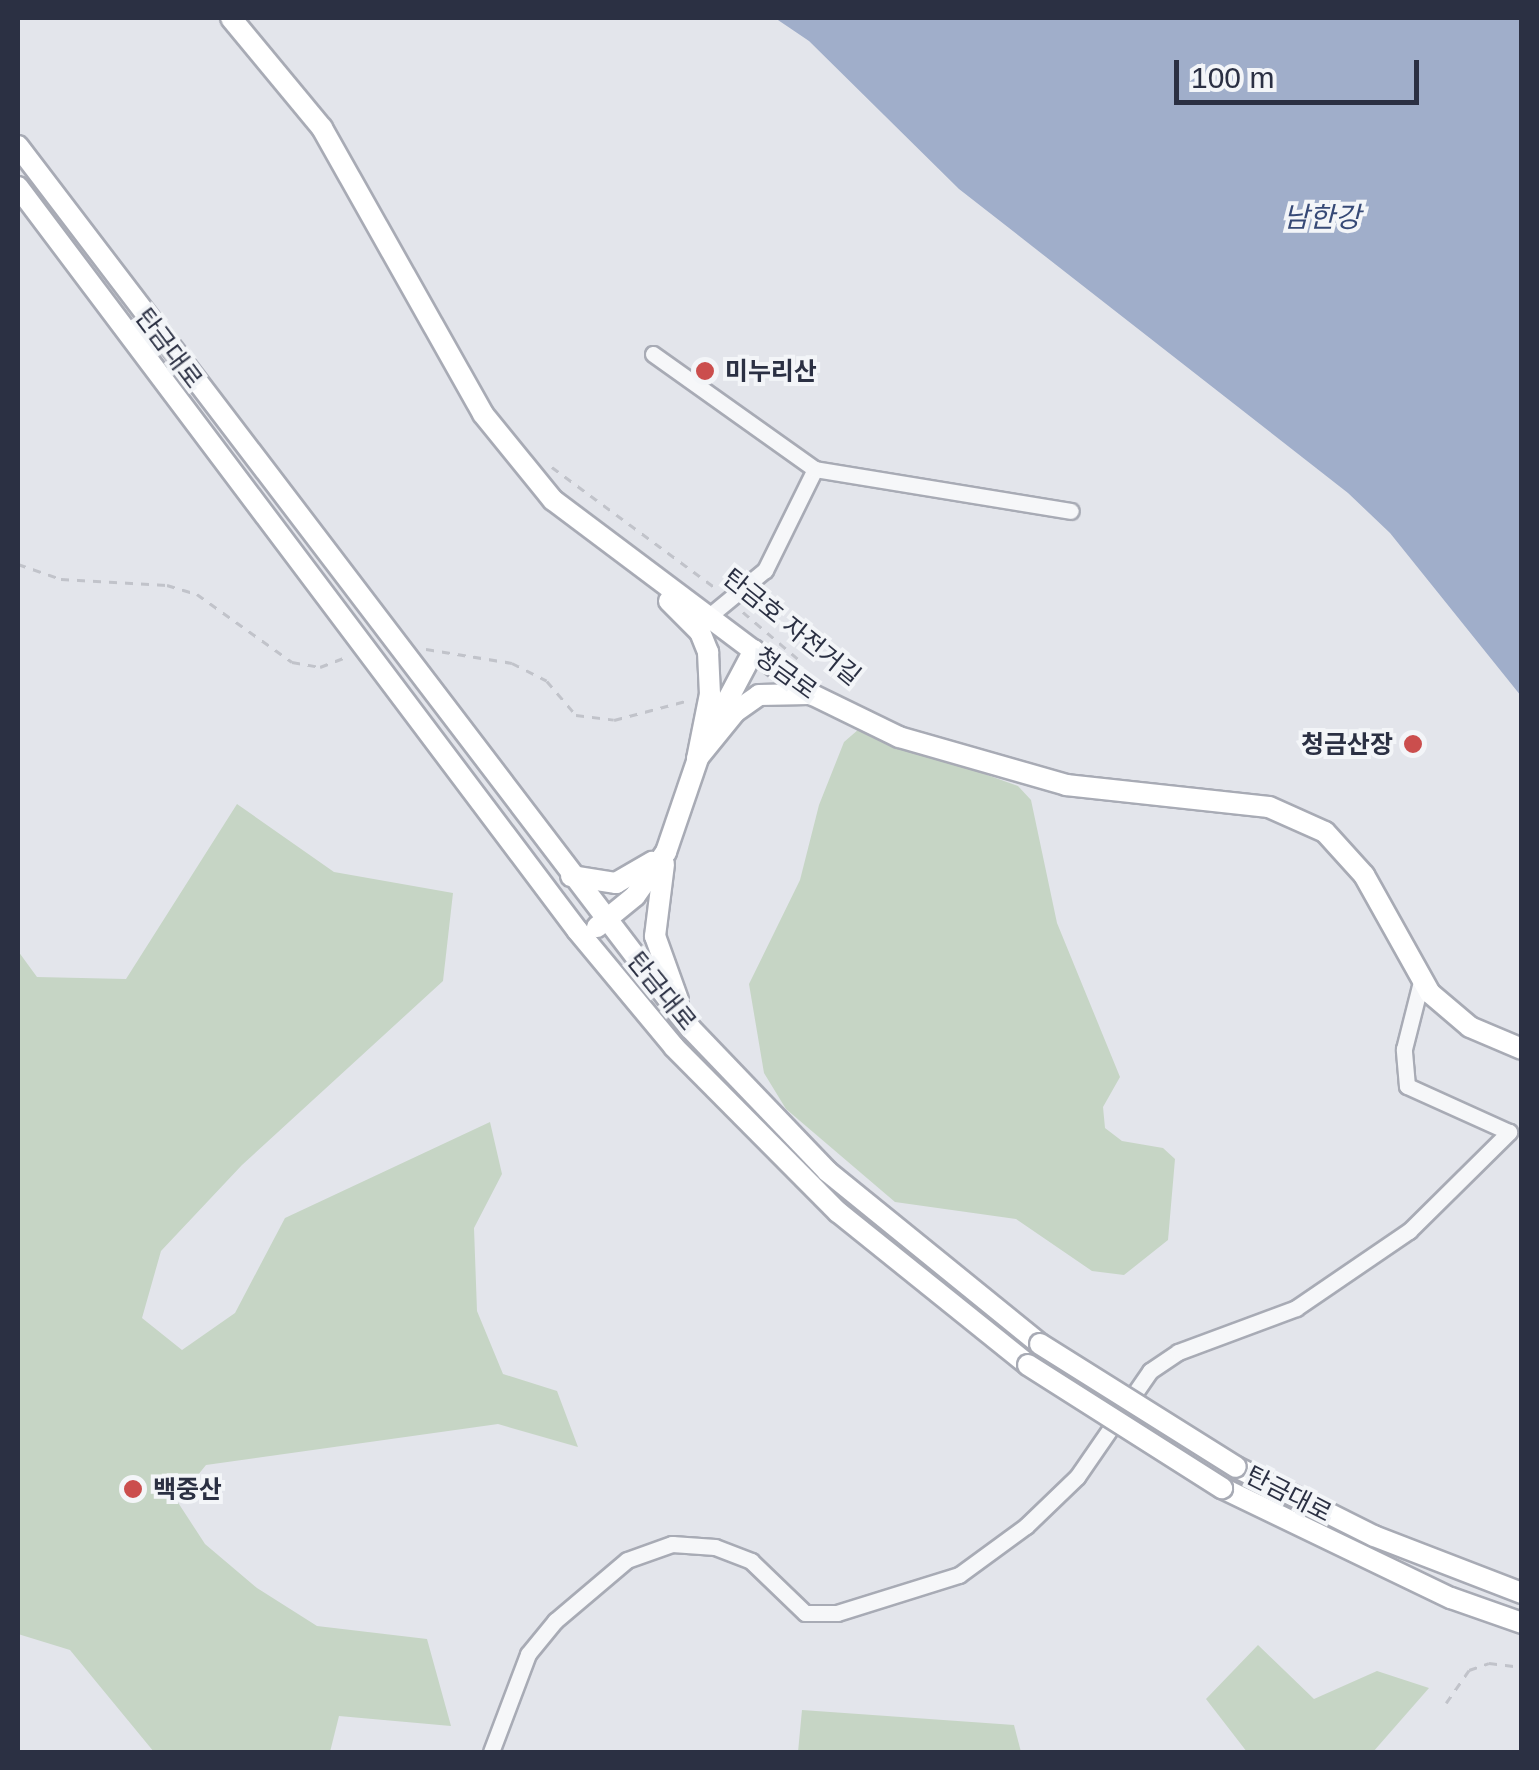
<!DOCTYPE html>
<html>
<head>
<meta charset="utf-8">
<style>
  body { margin:0 }
  #map { position:relative; width:1539px; height:1770px; overflow:hidden; background:#e3e5eb; font-family:Helvetica,"Noto Sans KR",sans-serif }
  div>[style] { position:absolute }
  [style*='--x'] { left:calc(var(--x)*1px); top:calc(var(--y)*1px); width:calc(var(--w)*1px); rotate:calc(var(--a)*1deg) }
  .green>* { inset:0; background:#c6d5c5 }
  .water>* { inset:0; background:#a0aeca }
  .path>* { height:2.5px; margin-top:-1.25px; transform-origin:0; background:repeating-linear-gradient(90deg,#c1c3ca 0 8px,transparent 0 16px) }
  .roads { filter:drop-shadow(2px 0 #a8abb5) drop-shadow(-2px 0 #a8abb5) drop-shadow(0 2px #a8abb5) drop-shadow(0 -2px #a8abb5) }
  .street>* { height:15px; margin:-7.5px; padding:0 7.5px; transform-origin:7.5px; border-radius:7.5px; background:#f6f7f9 }
  .secondary>* { height:20px; margin:-10px; padding:0 10px; transform-origin:10px; border-radius:10px; background:#fff }
  .bridges { filter:drop-shadow(2px 0 #a8abb5) drop-shadow(-2px 0 #a8abb5) drop-shadow(0 2px #a8abb5) drop-shadow(0 -2px #a8abb5) }
  .secondary-bridge>* { height:20px; margin:-10px; padding:0 10px; transform-origin:10px; border-radius:10px; background:#fff }
  .dots>* { width:28px; height:28px; translate:-50% -50%; box-sizing:border-box; border:5px solid #f3f5f8; border-radius:50% }
  span { translate:-50% -50%; white-space:nowrap; text-align:center; line-height:1.15; -webkit-text-stroke:8px #f3f5f8; paint-order:stroke }
  .street-label { font-size:25px; color:#2b3043 }
  .poi-label { font-size:25px; color:#2b3043; font-weight:700 }
  .left { translate:0 -50%; text-align:left }
  .right { translate:-100% -50%; text-align:right }
  .water-label { font-size:28px; color:#364976; font-style:italic }
  .frame { position:absolute; inset:0; border:20px solid #2b3043; pointer-events:none }
  .scale { position:absolute; left:1174px; top:60px; width:245px; height:45px; box-sizing:border-box; border:5px solid #2b3043; border-top:0; padding-left:12px; font-size:30px; line-height:35px; white-space:nowrap; color:#2b3043; -webkit-text-stroke:8px #f3f5f8; paint-order:stroke }
</style>
</head>
<body>
<div id="map">
  <div class="green">
    <div style="clip-path:polygon(859px 729px,1018px 786px,1031px 800px,1057px 923px,1120px 1077px,1103px 1107px,1105px 1128px,1122px 1141px,1163px 1148px,1175px 1159px,1168px 1240px,1124px 1275px,1092px 1271px,1016px 1219px,895px 1202px,786px 1109px,764px 1073px,749px 984px,800px 880px,819px 805px,844px 742px)"></div>
    <div style="clip-path:polygon(237px 804px,334px 872px,453px 893px,443px 981px,242px 1165px,161px 1251px,142px 1318px,182px 1350px,235px 1313px,285px 1218px,490px 1122px,502px 1174px,474px 1228px,477px 1311px,503px 1374px,557px 1391px,578px 1447px,498px 1424px,206px 1465px,177px 1501px,205px 1544px,257px 1588px,317px 1626px,427px 1639px,451px 1726px,339px 1716px,330px 1752px,154px 1752px,70px 1650px,18px 1634px,18px 951px,37px 977px,126px 979px)"></div>
    <div style="clip-path:polygon(1258px 1645px,1314px 1699px,1377px 1671px,1429px 1688px,1373px 1752px,1247px 1752px,1206px 1699px)"></div>
    <div style="clip-path:polygon(802px 1710px,1014px 1725px,1021px 1752px,798px 1752px)"></div>
  </div>
  <div class="water">
    <div style="clip-path:polygon(775px 18px,1521px 18px,1521px 696px,1390px 533px,1348px 493px,959px 189px,809px 41px)"></div>
  </div>
  <div class="path">
    <div style="--x:552;--y:467;--w:207;--a:36.5"></div>
    <div style="--x:18;--y:564;--w:46;--a:19.2"></div>
    <div style="--x:61;--y:579;--w:106;--a:3.2"></div>
    <div style="--x:167;--y:585;--w:31;--a:17"></div>
    <div style="--x:197;--y:594;--w:117;--a:35.6"></div>
    <div style="--x:292;--y:662;--w:28;--a:10"></div>
    <div style="--x:320;--y:667;--w:25;--a:-21"></div>
    <div style="--x:743;--y:612;--w:72;--a:40.5"></div>
    <div style="--x:426;--y:649;--w:87;--a:9.2"></div>
    <div style="--x:512;--y:663;--w:39;--a:27"></div>
    <div style="--x:547;--y:681;--w:45;--a:49.5"></div>
    <div style="--x:576;--y:715;--w:38;--a:7"></div>
    <div style="--x:614;--y:720;--w:78;--a:-14.9"></div>
    <div style="--x:1446;--y:1703;--w:40;--a:-55.1"></div>
    <div style="--x:1469;--y:1670;--w:21;--a:-19"></div>
    <div style="--x:1489;--y:1663;--w:33;--a:7"></div>
  </div>
  <div class="roads">
    <div class="street">
      <div style="--x:653;--y:354;--w:199;--a:35.4"></div>
      <div style="--x:815;--y:469;--w:113;--a:116.3"></div>
      <div style="--x:765;--y:570;--w:74;--a:140.5"></div>
      <div style="--x:815;--y:469;--w:259;--a:9.3"></div>
      <div style="--x:491;--y:1752;--w:105;--a:-69.3"></div>
      <div style="--x:528;--y:1654;--w:43;--a:-50.7"></div>
      <div style="--x:555;--y:1621;--w:94;--a:-40.3"></div>
      <div style="--x:627;--y:1560;--w:48;--a:-19.6"></div>
      <div style="--x:672;--y:1544;--w:43;--a:4"></div>
      <div style="--x:715;--y:1547;--w:39;--a:21"></div>
      <div style="--x:751;--y:1561;--w:75;--a:43.9"></div>
      <div style="--x:805;--y:1613;--w:32;--a:0"></div>
      <div style="--x:837;--y:1613;--w:128;--a:-17.3"></div>
      <div style="--x:959;--y:1575;--w:83;--a:-36.2"></div>
      <div style="--x:1026;--y:1526;--w:71;--a:-43.9"></div>
      <div style="--x:1077;--y:1477;--w:129;--a:-55.4"></div>
      <div style="--x:1150;--y:1371;--w:34;--a:-34"></div>
      <div style="--x:1178;--y:1352;--w:126;--a:-20.4"></div>
      <div style="--x:1296;--y:1308;--w:137;--a:-34.3"></div>
      <div style="--x:1409;--y:1231;--w:141;--a:-44.7"></div>
      <div style="--x:1509;--y:1132;--w:112;--a:-155.7"></div>
      <div style="--x:1407;--y:1086;--w:37;--a:-95"></div>
      <div style="--x:1404;--y:1049;--w:69;--a:-75.8"></div>
    </div>
    <div class="secondary">
      <div style="--x:231;--y:18;--w:143;--a:50.4"></div>
      <div style="--x:322;--y:128;--w:328;--a:60.6"></div>
      <div style="--x:483;--y:414;--w:111;--a:50.9"></div>
      <div style="--x:553;--y:500;--w:325;--a:36.9"></div>
      <div style="--x:813;--y:695;--w:96;--a:26"></div>
      <div style="--x:899;--y:737;--w:174;--a:16"></div>
      <div style="--x:1066;--y:785;--w:204;--a:6.2"></div>
      <div style="--x:1269;--y:807;--w:61;--a:24.1"></div>
      <div style="--x:1325;--y:832;--w:58;--a:47.8"></div>
      <div style="--x:1364;--y:875;--w:135;--a:60.8"></div>
      <div style="--x:1430;--y:993;--w:52;--a:40.4"></div>
      <div style="--x:1470;--y:1027;--w:56;--a:22.9"></div>
      <div style="--x:18;--y:146;--w:1110;--a:52.69"></div>
      <div style="--x:691;--y:1029;--w:197;--a:46.2"></div>
      <div style="--x:827;--y:1171;--w:274;--a:39.1"></div>
      <div style="--x:18;--y:187;--w:930;--a:53.04"></div>
      <div style="--x:577;--y:930;--w:152;--a:50.3"></div>
      <div style="--x:674;--y:1047;--w:233;--a:45.2"></div>
      <div style="--x:838;--y:1212;--w:244;--a:38.8"></div>
      <div style="--x:669;--y:601;--w:44;--a:45"></div>
      <div style="--x:700;--y:632;--w:22;--a:68"></div>
      <div style="--x:708;--y:652;--w:42;--a:87.3"></div>
      <div style="--x:710;--y:694;--w:66;--a:101.3"></div>
      <div style="--x:697;--y:759;--w:60;--a:-51"></div>
      <div style="--x:735;--y:712;--w:29;--a:-35"></div>
      <div style="--x:759;--y:695;--w:50;--a:-1.1"></div>
      <div style="--x:717;--y:720;--w:79;--a:-62.1"></div>
      <div style="--x:664;--y:864;--w:73;--a:97.1"></div>
      <div style="--x:655;--y:936;--w:68;--a:70.2"></div>
      <div style="--x:571;--y:876;--w:46;--a:8.8"></div>
      <div style="--x:616;--y:883;--w:42;--a:-30.3"></div>
      <div style="--x:597;--y:927;--w:49;--a:-39.2"></div>
      <div style="--x:635;--y:896;--w:54;--a:-54.8"></div>
      <div style="--x:666;--y:852;--w:108;--a:-71.1"></div>
      <div style="--x:1236;--y:1467;--w:154;--a:26.6"></div>
      <div style="--x:1374;--y:1536;--w:159;--a:21.1"></div>
      <div style="--x:1222;--y:1488;--w:254;--a:25.7"></div>
      <div style="--x:1451;--y:1598;--w:75;--a:19.4"></div>
    </div>
  </div>
  <div class="bridges">
    <div class="secondary-bridge">
      <div style="--x:1040;--y:1344;--w:231;--a:32.1"></div>
      <div style="--x:1028;--y:1365;--w:230;--a:32.4"></div>
    </div>
  </div>
  <div class="dots">
    <div style="left:705px;top:371px;background:#cb4e4d"></div>
    <div style="left:1413px;top:744px;background:#cb4e4d"></div>
    <div style="left:133px;top:1489px;background:#cb4e4d"></div>
  </div>
  <div class="street-label">
    <span style="left:169px;top:348px;rotate:53deg">탄금대로</span>
    <span style="left:792px;top:627px;rotate:39deg">탄금호 자전거길</span>
    <span style="left:786px;top:673px;rotate:36deg">청금로</span>
    <span style="left:662px;top:991px;rotate:51deg">탄금대로</span>
    <span style="left:1289px;top:1494px;rotate:27deg">탄금대로</span>
  </div>
  <div class="poi-label">
    <span class="left" style="left:725px;top:371px">미누리산</span>
    <span class="right" style="left:1393px;top:744px">청금산장</span>
    <span class="left" style="left:153px;top:1489px">백중산</span>
  </div>
  <div class="water-label">
    <span style="left:1322px;top:218px">남한강</span>
  </div>
  <div class="frame"></div>
  <div class="scale">100 m</div>
</div>
</body>
</html>
